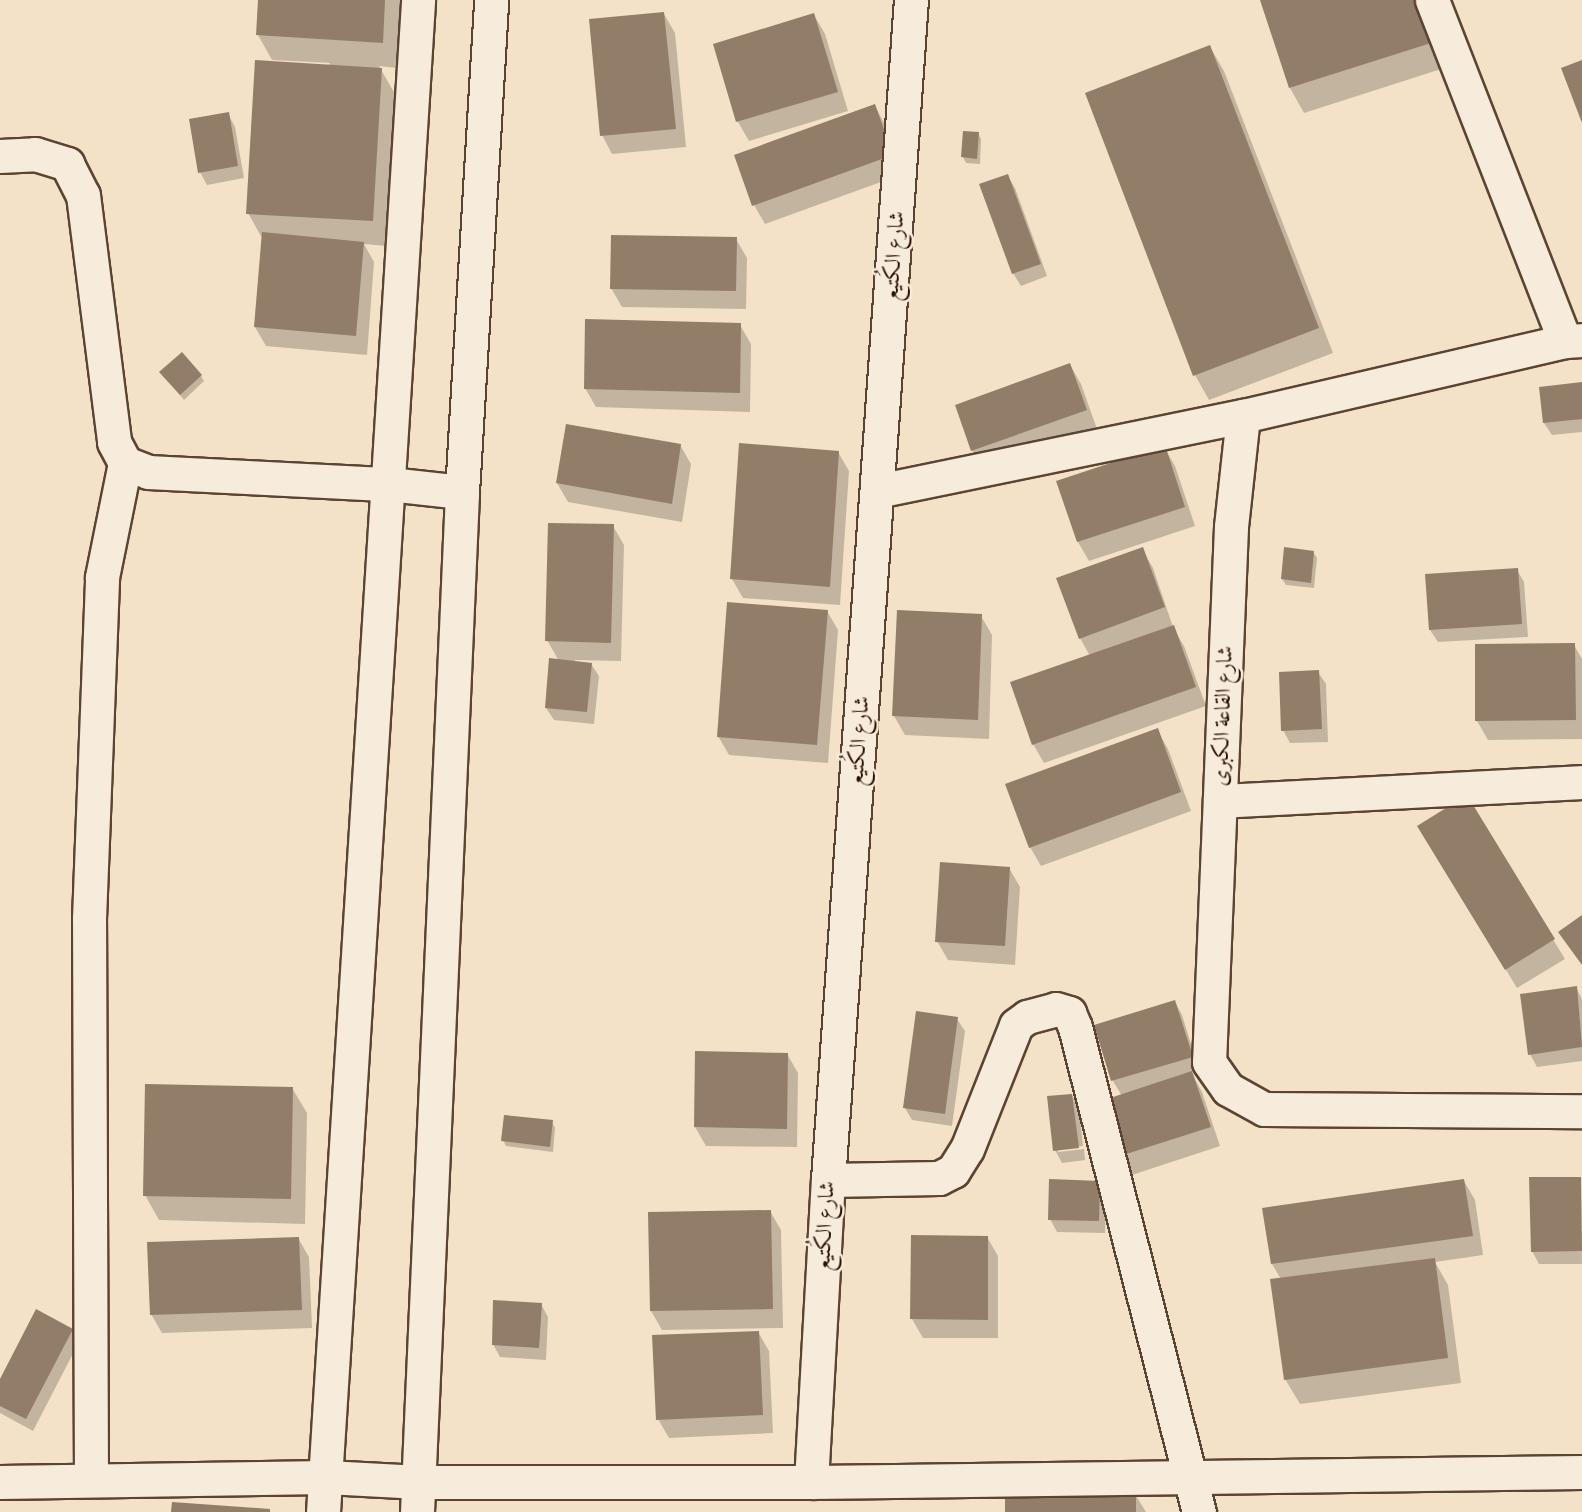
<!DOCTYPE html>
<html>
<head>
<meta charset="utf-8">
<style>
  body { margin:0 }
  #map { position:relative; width:1582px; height:1512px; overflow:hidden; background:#f3e2c7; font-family:"IM FELL Double Pica",Amiri,serif }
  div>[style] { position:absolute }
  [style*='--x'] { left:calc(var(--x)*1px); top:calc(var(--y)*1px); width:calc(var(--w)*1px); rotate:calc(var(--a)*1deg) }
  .shadow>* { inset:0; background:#0003 }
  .building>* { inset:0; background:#927d68 }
  .roads { filter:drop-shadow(2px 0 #5c4433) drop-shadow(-2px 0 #5c4433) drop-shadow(0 2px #5c4433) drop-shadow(0 -2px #5c4433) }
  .minor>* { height:33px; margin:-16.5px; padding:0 16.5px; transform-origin:16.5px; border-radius:16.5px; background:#f7ecdb }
  .tertiary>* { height:33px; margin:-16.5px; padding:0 16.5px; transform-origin:16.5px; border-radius:16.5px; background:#f7ecdb }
  .secondary>* { height:33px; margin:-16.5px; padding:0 16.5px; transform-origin:16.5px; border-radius:16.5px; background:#f7ecdb }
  span { translate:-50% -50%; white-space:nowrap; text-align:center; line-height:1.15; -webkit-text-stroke:5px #f7ecdb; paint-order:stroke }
  .street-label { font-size:22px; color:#290f02 }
</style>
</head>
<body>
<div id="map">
  <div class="shadow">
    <div style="clip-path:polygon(260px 0,400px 0,397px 68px,379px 66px,395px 94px,387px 246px,364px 244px,374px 262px,367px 355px,266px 346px,255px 327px,262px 238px,248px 213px,330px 63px,272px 60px,258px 35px)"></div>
    <div style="clip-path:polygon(1262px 0,1444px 0,1463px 62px,1304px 113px,1290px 88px)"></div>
    <div style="clip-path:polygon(664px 14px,675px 33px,686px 147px,612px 154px,602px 135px)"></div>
    <div style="clip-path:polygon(814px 15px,825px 34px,848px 111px,749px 141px,738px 122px,714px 45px)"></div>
    <div style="clip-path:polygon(1210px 47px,1224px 71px,1333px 353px,1209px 400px,1195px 375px,1087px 93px)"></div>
    <div style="clip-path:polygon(875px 106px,885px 125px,903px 174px,765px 224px,754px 205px)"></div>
    <div style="clip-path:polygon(228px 114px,235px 127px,244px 178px,207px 185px,200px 172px)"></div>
    <div style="clip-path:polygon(978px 133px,981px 139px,980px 164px,966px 163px,963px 157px)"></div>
    <div style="clip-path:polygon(1007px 175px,1015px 188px,1047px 276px,1021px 286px,1013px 273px)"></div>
    <div style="clip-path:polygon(736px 239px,747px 258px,746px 309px,622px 307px,611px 288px)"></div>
    <div style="clip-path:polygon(740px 325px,751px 344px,750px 412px,596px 407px,585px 388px)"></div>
    <div style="clip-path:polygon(1070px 365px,1081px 384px,1097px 429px,983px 469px,972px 450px)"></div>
    <div style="clip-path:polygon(161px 372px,201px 376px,204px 381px,184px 400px)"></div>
    <div style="clip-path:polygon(1582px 384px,1582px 432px,1552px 435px,1544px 423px)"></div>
    <div style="clip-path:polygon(680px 445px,691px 464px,682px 522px,568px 502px,557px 483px)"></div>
    <div style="clip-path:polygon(1164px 447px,1175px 466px,1195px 526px,1089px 561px,1078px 542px,1058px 482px)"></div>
    <div style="clip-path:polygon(838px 452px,849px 471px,840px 605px,743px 598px,732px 579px)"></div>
    <div style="clip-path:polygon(613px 526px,624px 545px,621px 661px,575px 660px,575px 662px,591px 664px,599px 676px,594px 724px,554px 720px,546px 708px,559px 661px,547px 640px)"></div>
    <div style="clip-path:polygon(1142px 549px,1153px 568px,1173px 627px,1184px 646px,1206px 706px,1044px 763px,1033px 744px,1090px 656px,1080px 638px)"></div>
    <div style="clip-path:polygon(1313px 552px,1317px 558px,1314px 588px,1286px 585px,1282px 579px)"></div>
    <div style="clip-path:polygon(1517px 570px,1524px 582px,1528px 637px,1438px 642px,1430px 630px)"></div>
    <div style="clip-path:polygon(827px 611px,838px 630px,828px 763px,729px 755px,718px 736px)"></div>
    <div style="clip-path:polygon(981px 616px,992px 635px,989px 739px,905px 735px,894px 716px)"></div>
    <div style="clip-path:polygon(1574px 645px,1582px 659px,1582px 739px,1488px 740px,1477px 721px)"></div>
    <div style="clip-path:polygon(1318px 672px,1326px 684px,1328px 742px,1290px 743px,1283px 730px)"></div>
    <div style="clip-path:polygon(1157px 730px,1168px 749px,1191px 811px,1041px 866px,1030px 847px)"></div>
    <div style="clip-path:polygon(1466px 797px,1565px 959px,1517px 988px,1430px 845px)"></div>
    <div style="clip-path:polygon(1009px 868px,1020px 887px,1015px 965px,948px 960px,937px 941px)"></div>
    <div style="clip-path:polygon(1576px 988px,1582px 999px,1582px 1061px,1537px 1067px,1530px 1054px)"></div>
    <div style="clip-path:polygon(1175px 1002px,1182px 1015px,1199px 1070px,1191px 1072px,1202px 1092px,1220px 1146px,1132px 1175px,1121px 1156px,1122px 1096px,1113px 1081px,1096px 1026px)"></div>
    <div style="clip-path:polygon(957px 1019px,965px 1031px,952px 1126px,912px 1120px,905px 1108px)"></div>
    <div style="clip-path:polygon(787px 1054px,798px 1073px,797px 1147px,706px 1146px,695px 1127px)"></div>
    <div style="clip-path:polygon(292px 1088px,307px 1113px,305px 1224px,159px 1220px,145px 1195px)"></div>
    <div style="clip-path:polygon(1072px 1095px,1079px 1108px,1083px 1146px,1058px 1149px,1058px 1152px,1084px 1149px,1085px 1160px,1062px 1163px,1055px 1150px)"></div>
    <div style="clip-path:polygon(552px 1122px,555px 1128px,553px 1152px,506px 1146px,503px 1140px)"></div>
    <div style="clip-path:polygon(1580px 1178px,1582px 1264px,1539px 1264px,1532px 1251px)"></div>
    <div style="clip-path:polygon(1464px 1181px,1475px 1200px,1483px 1255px,1435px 1262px,1448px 1285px,1461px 1383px,1300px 1404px,1285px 1379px,1281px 1279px,1272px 1264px,1264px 1209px)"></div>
    <div style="clip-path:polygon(1099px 1182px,1106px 1195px,1105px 1233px,1057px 1232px,1050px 1219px)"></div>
    <div style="clip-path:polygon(770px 1211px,781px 1230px,783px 1328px,662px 1330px,651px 1311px)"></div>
    <div style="clip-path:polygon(987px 1237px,998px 1256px,998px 1338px,923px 1338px,912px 1319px)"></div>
    <div style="clip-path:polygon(298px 1238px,309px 1257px,312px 1328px,162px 1333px,151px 1314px)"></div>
    <div style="clip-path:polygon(541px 1304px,548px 1317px,546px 1360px,500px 1357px,493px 1344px)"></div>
    <div style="clip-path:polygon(72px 1330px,79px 1342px,33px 1431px,0 1413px,0 1382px)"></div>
    <div style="clip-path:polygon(758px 1332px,769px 1351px,773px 1433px,669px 1438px,658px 1419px)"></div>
    <div style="clip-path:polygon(1135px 1494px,1146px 1512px,1007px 1512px)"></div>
  </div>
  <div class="building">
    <div style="clip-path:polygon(258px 0,385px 0,383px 43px,256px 35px)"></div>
    <div style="clip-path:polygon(1260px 0,1439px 0,1450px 37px,1289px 88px)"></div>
    <div style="clip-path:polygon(664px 12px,676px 129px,600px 136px,589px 19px)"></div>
    <div style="clip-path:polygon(814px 13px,838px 92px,736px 122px,713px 44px)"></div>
    <div style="clip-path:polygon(1210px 45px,1319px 328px,1193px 376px,1085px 93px)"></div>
    <div style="clip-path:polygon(255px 60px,382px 68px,373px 221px,246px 214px)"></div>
    <div style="clip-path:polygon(1582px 60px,1582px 123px,1561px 68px)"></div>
    <div style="clip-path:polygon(875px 104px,893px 155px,752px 206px,734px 155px)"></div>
    <div style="clip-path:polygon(229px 112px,238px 166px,198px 173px,189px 119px)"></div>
    <div style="clip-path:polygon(963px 131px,979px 132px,977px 159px,961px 157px)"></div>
    <div style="clip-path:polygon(1008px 174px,1041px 264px,1012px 274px,979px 184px)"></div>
    <div style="clip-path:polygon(262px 232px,364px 242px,356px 336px,254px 327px)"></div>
    <div style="clip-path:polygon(611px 235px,737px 237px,736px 291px,610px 289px)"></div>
    <div style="clip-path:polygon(585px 319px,741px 323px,740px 393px,584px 389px)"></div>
    <div style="clip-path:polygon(182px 352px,202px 375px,180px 395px,159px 372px)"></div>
    <div style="clip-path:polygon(1070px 363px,1087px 410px,971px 451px,955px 405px)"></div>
    <div style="clip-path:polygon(1582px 382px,1582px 419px,1543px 423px,1539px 387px)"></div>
    <div style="clip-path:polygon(566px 424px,681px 444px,672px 504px,556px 483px)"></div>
    <div style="clip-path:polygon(739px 443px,839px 451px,830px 587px,730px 579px)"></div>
    <div style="clip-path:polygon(1165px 445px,1185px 507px,1077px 542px,1056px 481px)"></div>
    <div style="clip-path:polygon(548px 523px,614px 524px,611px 643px,545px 641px)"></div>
    <div style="clip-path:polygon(1143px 547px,1165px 607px,1079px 639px,1056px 578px)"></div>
    <div style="clip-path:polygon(1284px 547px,1314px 551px,1311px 583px,1281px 579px)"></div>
    <div style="clip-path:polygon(1518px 568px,1522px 624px,1429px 630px,1425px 574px)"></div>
    <div style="clip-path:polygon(727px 602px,828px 610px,817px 745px,717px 737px)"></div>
    <div style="clip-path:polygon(897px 610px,982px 614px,978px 720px,892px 716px)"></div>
    <div style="clip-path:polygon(1174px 625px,1196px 687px,1032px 745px,1010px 682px)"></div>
    <div style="clip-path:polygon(1575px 643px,1576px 720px,1475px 721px,1475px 644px)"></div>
    <div style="clip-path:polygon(549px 658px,592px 663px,587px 712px,545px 708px)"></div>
    <div style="clip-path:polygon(1319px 670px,1322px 729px,1281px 731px,1279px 672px)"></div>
    <div style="clip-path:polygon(1158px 728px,1181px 792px,1029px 848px,1005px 784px)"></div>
    <div style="clip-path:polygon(1467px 795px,1555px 939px,1505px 970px,1417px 826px)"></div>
    <div style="clip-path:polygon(940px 862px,1010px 867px,1005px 946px,935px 942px)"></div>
    <div style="clip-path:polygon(1582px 915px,1582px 965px,1558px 932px)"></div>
    <div style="clip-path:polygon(1577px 986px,1582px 1047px,1528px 1055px,1520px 994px)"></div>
    <div style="clip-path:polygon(1175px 1000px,1193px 1057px,1111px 1081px,1094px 1025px)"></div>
    <div style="clip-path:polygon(916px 1011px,958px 1017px,945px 1114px,903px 1108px)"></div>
    <div style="clip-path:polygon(695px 1051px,788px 1053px,787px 1129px,694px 1127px)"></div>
    <div style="clip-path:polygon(1192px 1071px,1211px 1127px,1120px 1156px,1101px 1101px)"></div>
    <div style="clip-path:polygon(145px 1084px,293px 1087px,291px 1199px,143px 1196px)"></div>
    <div style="clip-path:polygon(1072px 1094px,1079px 1148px,1053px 1151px,1047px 1096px)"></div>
    <div style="clip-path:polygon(504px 1115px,553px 1120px,550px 1147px,501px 1141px)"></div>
    <div style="clip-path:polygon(1529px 1177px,1581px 1177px,1582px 1251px,1531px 1252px)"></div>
    <div style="clip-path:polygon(1049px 1179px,1100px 1181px,1099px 1221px,1048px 1220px)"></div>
    <div style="clip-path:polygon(1464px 1179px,1473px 1236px,1271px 1264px,1262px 1208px)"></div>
    <div style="clip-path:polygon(771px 1210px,773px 1309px,650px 1311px,648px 1212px)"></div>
    <div style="clip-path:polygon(911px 1235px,988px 1236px,988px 1320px,910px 1319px)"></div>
    <div style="clip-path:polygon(299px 1237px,302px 1310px,150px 1315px,147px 1242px)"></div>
    <div style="clip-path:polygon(1435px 1258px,1448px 1358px,1284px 1380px,1270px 1279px)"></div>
    <div style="clip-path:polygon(493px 1300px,542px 1303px,539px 1348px,492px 1345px)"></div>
    <div style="clip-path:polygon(36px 1309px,73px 1329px,26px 1419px,0 1406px,0 1379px)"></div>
    <div style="clip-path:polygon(759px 1331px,763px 1415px,656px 1420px,652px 1335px)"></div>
    <div style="clip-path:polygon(1136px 1492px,1136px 1512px,1005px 1512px,1005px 1494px)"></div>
    <div style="clip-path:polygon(172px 1502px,270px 1509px,270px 1512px,171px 1512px)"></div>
  </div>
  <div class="roads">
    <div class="minor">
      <div style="--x:1432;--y:0;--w:366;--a:68.7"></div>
      <div style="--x:0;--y:156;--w:35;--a:-3"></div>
      <div style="--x:35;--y:154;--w:34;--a:17"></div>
      <div style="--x:67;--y:164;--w:35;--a:63"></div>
      <div style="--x:83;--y:195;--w:249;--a:82.8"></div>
      <div style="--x:114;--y:442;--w:24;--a:62"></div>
      <div style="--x:125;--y:463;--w:25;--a:21"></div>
      <div style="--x:148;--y:472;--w:241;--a:2.9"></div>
      <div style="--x:389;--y:484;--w:73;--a:6.3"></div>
      <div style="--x:1243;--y:416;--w:112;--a:96.2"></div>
      <div style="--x:1231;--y:527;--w:535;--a:92.35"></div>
      <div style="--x:1209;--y:1062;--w:33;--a:55"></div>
      <div style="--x:1228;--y:1089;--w:41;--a:29.1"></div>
      <div style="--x:1264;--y:1109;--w:318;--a:0.4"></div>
      <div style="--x:877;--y:491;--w:374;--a:-11.6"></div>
      <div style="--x:1243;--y:416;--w:331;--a:-13.1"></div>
      <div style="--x:1565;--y:341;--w:17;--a:-3"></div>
      <div style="--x:1220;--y:801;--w:362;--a:-3"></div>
      <div style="--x:828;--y:1180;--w:111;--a:-1"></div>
      <div style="--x:939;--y:1178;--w:16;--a:-27"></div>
      <div style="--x:953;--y:1171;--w:26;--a:-58"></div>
      <div style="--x:967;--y:1149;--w:133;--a:-68.4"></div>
      <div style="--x:1016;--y:1025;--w:14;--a:-36"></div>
      <div style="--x:1027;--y:1017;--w:30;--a:-15"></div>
      <div style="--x:1056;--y:1009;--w:14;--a:17"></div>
      <div style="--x:1069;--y:1013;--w:15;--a:67"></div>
      <div style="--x:1075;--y:1027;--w:501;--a:75.66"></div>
      <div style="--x:91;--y:1480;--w:561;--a:-90.2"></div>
      <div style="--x:89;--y:919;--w:342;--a:-87.8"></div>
      <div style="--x:102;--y:577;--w:116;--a:-78.6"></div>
      <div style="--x:0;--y:1482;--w:326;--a:-0.9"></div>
      <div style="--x:811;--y:1482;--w:302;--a:-86.8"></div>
      <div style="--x:828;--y:1180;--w:1183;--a:-85.98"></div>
    </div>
    <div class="tertiary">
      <div style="--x:326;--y:1477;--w:94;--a:3"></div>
      <div style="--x:420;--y:1482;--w:391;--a:0"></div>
      <div style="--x:811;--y:1482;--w:771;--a:-0.74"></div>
    </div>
    <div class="secondary">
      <div style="--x:323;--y:1512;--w:1515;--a:-86.4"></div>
      <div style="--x:417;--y:1512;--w:1021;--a:-87.47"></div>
      <div style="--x:462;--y:492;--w:493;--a:-86.6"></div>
    </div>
  </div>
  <div class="street-label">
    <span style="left:894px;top:256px;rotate:-86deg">شارع الكُتيع</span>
    <span style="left:1223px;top:716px;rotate:-88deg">شارع القاعة الكبرى</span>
    <span style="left:859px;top:741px;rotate:-86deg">شارع الكُتيع</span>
    <span style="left:825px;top:1226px;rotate:-87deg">شارع الكُتيع</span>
  </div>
</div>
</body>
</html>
